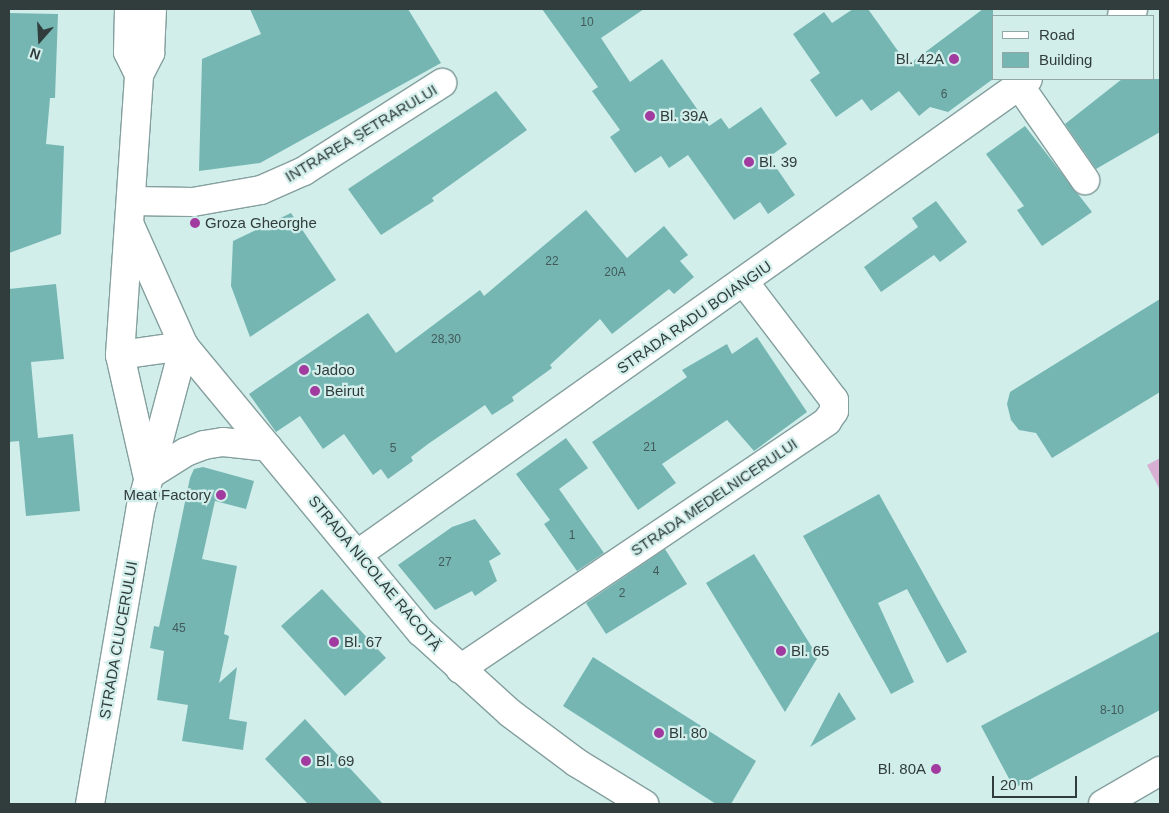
<!DOCTYPE html>
<html>
<head>
<meta charset="utf-8">
<style>
  body { margin:0 }
  #map { position:relative; width:1169px; height:813px; overflow:hidden; background:#d1eeeb; font-family:Arial,sans-serif }
  div>[style] { position:absolute }
  [style*='--x'] { left:calc(var(--x)*1px); top:calc(var(--y)*1px); width:calc(var(--w)*1px); rotate:calc(var(--a)*1deg) }
  .green>* { inset:0; background:#d6afd3 }
  .building>* { inset:0; background:#75b6b3 }
  .roads { filter:drop-shadow(1px 0 #849f9e) drop-shadow(-1px 0 #849f9e) drop-shadow(0 1px #849f9e) drop-shadow(0 -1px #849f9e) }
  .street>* { height:28px; margin:-14px; padding:0 14px; transform-origin:14px; border-radius:14px; background:#fff }
  .secondary>* { height:28px; margin:-14px; padding:0 14px; transform-origin:14px; border-radius:14px; background:#fff }
  .primary>* { height:28px; margin:-14px; padding:0 14px; transform-origin:14px; border-radius:14px; background:#fff }
  .tram>* { height:1px; margin:-0.5px; padding:0 0.5px; transform-origin:0.5px; border-radius:0.5px; background:#6c7e7d }
  .dots>* { width:14px; height:14px; translate:-50% -50%; box-sizing:border-box; border:2px solid #d1eeeb; border-radius:50% }
  span { translate:-50% -50%; white-space:nowrap; text-align:center; line-height:1.15; -webkit-text-stroke:4.5px #d1eeeb; paint-order:stroke }
  .number-label { font-size:12px; color:#425b5a }
  .number-label span { -webkit-text-stroke-width:0 }
  .poi-label { font-size:15px; color:#313d3c }
  .right { translate:-100% -50%; text-align:right }
  .left { translate:0 -50%; text-align:left }
  .street-label { font-size:15px; color:#313d3c }
  .frame { position:absolute; inset:0; border:10px solid #313d3c; pointer-events:none }
  .legend { position:absolute; left:992px; top:15px; width:162px; height:65px; box-sizing:border-box; background:#d1eeeb; border:1px solid #91a7a5; margin:0; padding:6px 9px; list-style:none; font-size:15px; color:#313d3c }
  .legend li { display:flex; align-items:center; gap:10px; height:25px }
  .legend b { width:25px; border:1px solid #91a7a5 }
  .north { position:absolute; left:15px; top:15px; width:50px; height:50px; -webkit-text-stroke:4px #d1eeeb; paint-order:stroke; rotate:199deg; font-size:14px; font-weight:700; line-height:20px; text-align:center; color:#313d3c }
  .north::after { content:''; display:block; margin:auto; width:18px; height:22px; background:#313d3c; clip-path:polygon(50% 0,100% 100%,50% 72%,0 100%) }
  .scale { position:absolute; left:992px; top:776px; width:85px; height:22px; box-sizing:border-box; border:2px solid #313d3c; border-top:0; padding-left:6px; font-size:15px; line-height:18px; white-space:nowrap; color:#313d3c; -webkit-text-stroke:4px #d1eeeb; paint-order:stroke }
</style>
</head>
<body>
<div id="map">
  <div class="green">
    <div style="clip-path:polygon(1160px 458px,1160px 490px,1147px 465px)"></div>
  </div>
  <div class="building">
    <div style="clip-path:polygon(250px 9px,408px 9px,441px 63px,260px 163px,199px 171px,202px 59px,261px 34px)"></div>
    <div style="clip-path:polygon(542px 9px,644px 9px,601px 38px,630px 82px,662px 59px,709px 126px,721px 118px,729px 129px,761px 107px,787px 144px,769px 157px,795px 195px,768px 214px,760px 202px,734px 220px,688px 155px,669px 168px,661px 156px,635px 173px,610px 137px,620px 130px,592px 91px,598px 87px)"></div>
    <div style="clip-path:polygon(853px 9px,868px 9px,908px 65px,983px 9px,993px 9px,993px 79px,948px 112px,930px 107px,919px 116px,899px 91px,871px 111px,862px 99px,836px 117px,810px 80px,820px 73px,793px 34px,824px 12px,832px 23px)"></div>
    <div style="clip-path:polygon(9px 13px,58px 14px,55px 98px,50px 98px,46px 144px,64px 146px,61px 234px,9px 253px)"></div>
    <div style="clip-path:polygon(1122px 79px,1160px 79px,1160px 132px,1096px 169px,1065px 124px)"></div>
    <div style="clip-path:polygon(496px 91px,527px 130px,432px 198px,434px 201px,381px 235px,348px 189px)"></div>
    <div style="clip-path:polygon(1025px 126px,1092px 212px,1042px 246px,1017px 210px,1024px 206px,986px 154px)"></div>
    <div style="clip-path:polygon(936px 201px,967px 242px,940px 262px,934px 255px,881px 292px,864px 267px,918px 227px,912px 218px)"></div>
    <div style="clip-path:polygon(586px 210px,627px 258px,664px 226px,688px 255px,680px 261px,694px 277px,674px 294px,669px 289px,612px 334px,600px 319px,550px 365px,552px 368px,512px 397px,514px 401px,492px 415px,485px 405px,428px 444px,411px 457px,413px 461px,388px 479px,381px 469px,373px 475px,344px 434px,323px 449px,300px 416px,276px 432px,249px 394px,368px 313px,396px 353px,480px 290px,484px 296px)"></div>
    <div style="clip-path:polygon(291px 213px,336px 280px,250px 337px,231px 286px,233px 241px)"></div>
    <div style="clip-path:polygon(56px 284px,64px 359px,31px 362px,38px 438px,73px 434px,80px 511px,26px 516px,19px 441px,9px 442px,9px 289px)"></div>
    <div style="clip-path:polygon(1160px 299px,1160px 392px,1052px 458px,1036px 433px,1019px 430px,1011px 420px,1007px 404px,1010px 392px)"></div>
    <div style="clip-path:polygon(757px 337px,807px 412px,754px 451px,727px 420px,662px 464px,676px 483px,638px 510px,592px 442px,687px 377px,682px 370px,727px 344px,732px 354px)"></div>
    <div style="clip-path:polygon(566px 438px,588px 468px,559px 489px,604px 553px,577px 571px,544px 524px,550px 520px,516px 474px)"></div>
    <div style="clip-path:polygon(203px 467px,254px 481px,246px 509px,215px 501px,202px 559px,237px 566px,224px 634px,229px 636px,219px 683px,237px 667px,229px 719px,247px 722px,243px 750px,182px 741px,188px 705px,157px 700px,164px 651px,150px 648px,154px 626px,159px 627px,190px 478px,194px 469px)"></div>
    <div style="clip-path:polygon(879px 494px,967px 652px,947px 663px,907px 589px,878px 603px,914px 682px,891px 694px,803px 536px)"></div>
    <div style="clip-path:polygon(475px 519px,501px 554px,489px 561px,497px 581px,475px 596px,472px 591px,435px 610px,398px 565px,452px 527px)"></div>
    <div style="clip-path:polygon(665px 549px,687px 584px,606px 634px,586px 603px)"></div>
    <div style="clip-path:polygon(754px 554px,818px 657px,785px 712px,706px 583px)"></div>
    <div style="clip-path:polygon(322px 589px,386px 658px,345px 696px,281px 626px)"></div>
    <div style="clip-path:polygon(1160px 631px,1160px 710px,1014px 788px,981px 726px)"></div>
    <div style="clip-path:polygon(593px 657px,756px 761px,731px 804px,716px 804px,563px 706px)"></div>
    <div style="clip-path:polygon(839px 692px,856px 719px,810px 747px)"></div>
    <div style="clip-path:polygon(305px 719px,346px 764px,383px 804px,308px 804px,265px 759px)"></div>
  </div>
  <div class="roads">
    <div class="street">
      <div style="--x:1122;--y:16;--w:13;--a:-32"></div>
      <div style="--x:1019;--y:85;--w:116;--a:55.2"></div>
      <div style="--x:131;--y:201;--w:62;--a:0.9"></div>
      <div style="--x:193;--y:202;--w:69;--a:-10"></div>
      <div style="--x:261;--y:190;--w:47;--a:-23.8"></div>
      <div style="--x:304;--y:171;--w:164;--a:-32.5"></div>
      <div style="--x:184;--y:346;--w:371;--a:50.4"></div>
      <div style="--x:421;--y:632;--w:120;--a:42.3"></div>
      <div style="--x:510;--y:713;--w:84;--a:36.7"></div>
      <div style="--x:577;--y:763;--w:79;--a:31.5"></div>
      <div style="--x:358;--y:554;--w:821;--a:-35.33"></div>
      <div style="--x:460;--y:669;--w:443;--a:-34"></div>
      <div style="--x:827;--y:421;--w:12;--a:-55"></div>
      <div style="--x:834;--y:411;--w:11;--a:-90"></div>
      <div style="--x:834;--y:400;--w:148;--a:-127.3"></div>
    </div>
    <div class="secondary">
      <div style="--x:129;--y:9;--w:43;--a:91.3"></div>
      <div style="--x:128;--y:52;--w:25;--a:64"></div>
      <div style="--x:120;--y:355;--w:65;--a:-8"></div>
      <div style="--x:147;--y:474;--w:122;--a:-102.8"></div>
      <div style="--x:120;--y:355;--w:281;--a:-86.1"></div>
      <div style="--x:139;--y:75;--w:25;--a:-63"></div>
      <div style="--x:150;--y:53;--w:44;--a:-87.4"></div>
      <div style="--x:148;--y:476;--w:45;--a:-32.3"></div>
      <div style="--x:186;--y:452;--w:19;--a:-21"></div>
      <div style="--x:204;--y:445;--w:19;--a:-9"></div>
      <div style="--x:223;--y:442;--w:45;--a:6.3"></div>
      <div style="--x:90;--y:804;--w:301;--a:-80.3"></div>
      <div style="--x:141;--y:507;--w:167;--a:-75"></div>
      <div style="--x:184;--y:346;--w:133;--a:-114.1"></div>
    </div>
    <div class="primary">
      <div style="--x:1103;--y:804;--w:66;--a:-30.1"></div>
    </div>
  </div>
  <div class="tram">
    <div style="--x:1159;--y:804;--w:1;--a:-45"></div>
  </div>
  <div class="dots">
    <div style="left:954px;top:59px;background:#a13b9f"></div>
    <div style="left:650px;top:116px;background:#a13b9f"></div>
    <div style="left:749px;top:162px;background:#a13b9f"></div>
    <div style="left:195px;top:223px;background:#a13b9f"></div>
    <div style="left:304px;top:370px;background:#a13b9f"></div>
    <div style="left:315px;top:391px;background:#a13b9f"></div>
    <div style="left:221px;top:495px;background:#a13b9f"></div>
    <div style="left:334px;top:642px;background:#a13b9f"></div>
    <div style="left:781px;top:651px;background:#a13b9f"></div>
    <div style="left:659px;top:733px;background:#a13b9f"></div>
    <div style="left:306px;top:761px;background:#a13b9f"></div>
    <div style="left:936px;top:769px;background:#a13b9f"></div>
  </div>
  <div class="number-label">
    <span style="left:587px;top:23px">10</span>
    <span style="left:944px;top:95px">6</span>
    <span style="left:552px;top:262px">22</span>
    <span style="left:615px;top:273px">20A</span>
    <span style="left:446px;top:340px">28,30</span>
    <span style="left:650px;top:448px">21</span>
    <span style="left:393px;top:449px">5</span>
    <span style="left:572px;top:536px">1</span>
    <span style="left:445px;top:563px">27</span>
    <span style="left:656px;top:572px">4</span>
    <span style="left:622px;top:594px">2</span>
    <span style="left:179px;top:629px">45</span>
    <span style="left:1112px;top:711px">8-10</span>
  </div>
  <div class="poi-label">
    <span class="right" style="left:944px;top:59px">Bl. 42A</span>
    <span class="left" style="left:660px;top:116px">Bl. 39A</span>
    <span class="left" style="left:759px;top:162px">Bl. 39</span>
    <span class="left" style="left:205px;top:223px">Groza Gheorghe</span>
    <span class="left" style="left:314px;top:370px">Jadoo</span>
    <span class="left" style="left:325px;top:391px">Beirut</span>
    <span class="right" style="left:211px;top:495px">Meat Factory</span>
    <span class="left" style="left:344px;top:642px">Bl. 67</span>
    <span class="left" style="left:791px;top:651px">Bl. 65</span>
    <span class="left" style="left:669px;top:733px">Bl. 80</span>
    <span class="left" style="left:316px;top:761px">Bl. 69</span>
    <span class="right" style="left:926px;top:769px">Bl. 80A</span>
  </div>
  <div class="street-label">
    <span style="left:361px;top:133px;rotate:-31deg">INTRAREA ȘETRARULUI</span>
    <span style="left:694px;top:317px;rotate:-35deg">STRADA RADU BOIANGIU</span>
    <span style="left:714px;top:497px;rotate:-34deg">STRADA MEDELNICERULUI</span>
    <span style="left:375px;top:573px;rotate:50deg">STRADA NICOLAE RACOTĂ</span>
    <span style="left:118px;top:640px;rotate:-80deg">STRADA CLUCERULUI</span>
  </div>
  <div class="frame"></div>
  <ul class="legend">
  <li><b style="height:6px;background:#fff"></b>Road</li>
  <li><b style="height:14px;background:#75b6b3"></b>Building</li>
  </ul>
  <div class="north">N</div>
  <div class="scale">20 m</div>
</div>
</body>
</html>
